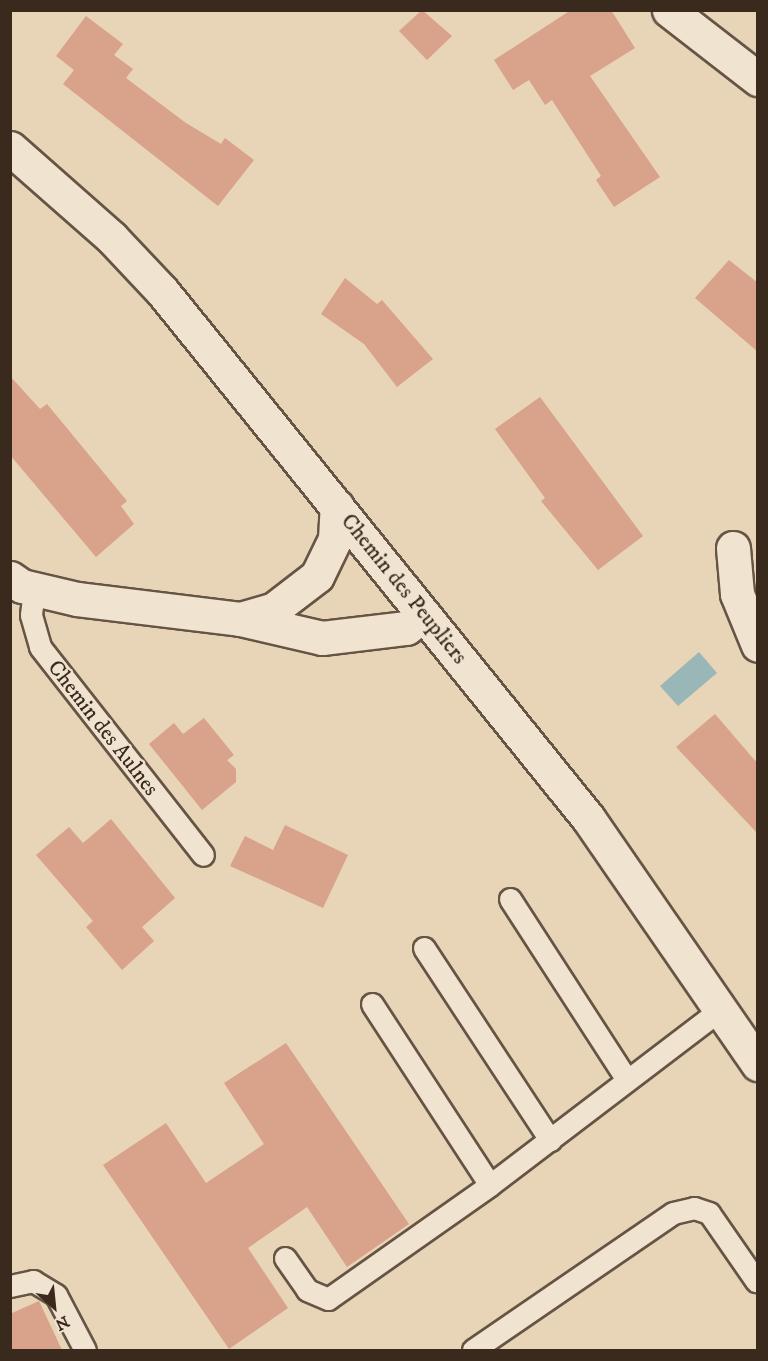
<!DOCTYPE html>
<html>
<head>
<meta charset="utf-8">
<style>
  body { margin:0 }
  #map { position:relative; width:768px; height:1361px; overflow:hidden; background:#e8d4b6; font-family:"IM FELL DW Pica",serif }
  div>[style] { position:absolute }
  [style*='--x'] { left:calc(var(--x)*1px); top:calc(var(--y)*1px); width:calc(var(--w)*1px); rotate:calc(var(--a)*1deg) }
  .water>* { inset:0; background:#99b7b7 }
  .building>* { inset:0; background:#d8a28b }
  .roads { filter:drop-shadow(2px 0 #665444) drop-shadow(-2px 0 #665444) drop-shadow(0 2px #665444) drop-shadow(0 -2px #665444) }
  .lane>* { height:21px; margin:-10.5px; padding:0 10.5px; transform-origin:10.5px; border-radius:10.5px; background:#f0e3d0 }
  .street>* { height:33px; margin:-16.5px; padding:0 16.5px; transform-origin:16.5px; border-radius:16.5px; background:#f0e3d0 }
  .secondary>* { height:33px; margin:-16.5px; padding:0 16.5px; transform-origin:16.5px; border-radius:16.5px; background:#f0e3d0 }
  span { translate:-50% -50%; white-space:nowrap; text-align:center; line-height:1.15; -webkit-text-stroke:4.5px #f0e3d0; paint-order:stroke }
  .street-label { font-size:22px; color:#3a2a1e }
  .frame { position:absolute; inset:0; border:12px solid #3a2a1e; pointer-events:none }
  .north { position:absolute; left:24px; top:1277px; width:60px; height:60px; -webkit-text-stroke:4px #f0e3d0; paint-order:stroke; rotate:153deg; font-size:16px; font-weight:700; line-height:24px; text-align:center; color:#3a2a1e }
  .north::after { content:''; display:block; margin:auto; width:21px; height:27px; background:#3a2a1e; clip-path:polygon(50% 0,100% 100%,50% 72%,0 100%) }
</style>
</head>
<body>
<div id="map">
  <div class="water">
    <div style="clip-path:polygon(699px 652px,717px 673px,678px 706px,660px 686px)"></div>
  </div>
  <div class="building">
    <div style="clip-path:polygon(422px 10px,452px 36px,427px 60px,399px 31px)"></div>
    <div style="clip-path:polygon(571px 10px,611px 10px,635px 48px,590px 76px,660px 177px,614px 207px,596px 180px,601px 176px,552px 100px,545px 105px,529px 80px,513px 90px,494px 60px)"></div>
    <div style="clip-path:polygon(86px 16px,123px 44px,114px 55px,133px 69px,126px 78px,186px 123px,221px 144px,225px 138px,254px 160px,218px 206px,63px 84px,74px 70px,56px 56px)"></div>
    <div style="clip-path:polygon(729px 260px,758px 283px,758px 352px,695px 298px)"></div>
    <div style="clip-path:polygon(345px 278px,377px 304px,382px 300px,433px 359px,397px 387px,364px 344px,321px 314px)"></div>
    <div style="clip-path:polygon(10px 376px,40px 409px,47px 404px,127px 501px,121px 506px,134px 524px,96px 557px,10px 455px)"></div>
    <div style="clip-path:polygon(540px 397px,643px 536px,598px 570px,541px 501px,545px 498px,495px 429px)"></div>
    <div style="clip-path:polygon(715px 714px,758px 764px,758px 834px,676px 747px)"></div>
    <div style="clip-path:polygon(204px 718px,234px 755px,227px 760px,236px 769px,236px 782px,202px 810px,149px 744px,174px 723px,183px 734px)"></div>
    <div style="clip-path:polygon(111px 819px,175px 898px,142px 927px,154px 941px,122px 970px,86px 927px,93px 921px,36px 855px,69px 827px,83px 843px)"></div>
    <div style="clip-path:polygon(285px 825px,348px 855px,323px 908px,230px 866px,245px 836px,273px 850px)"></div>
    <div style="clip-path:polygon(286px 1043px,409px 1224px,347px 1267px,307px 1207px,248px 1248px,288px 1308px,229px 1349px,103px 1165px,166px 1123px,206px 1183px,264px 1144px,224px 1083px)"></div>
    <div style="clip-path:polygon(39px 1301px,62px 1350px,10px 1350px,10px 1314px)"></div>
  </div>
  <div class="roads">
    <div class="lane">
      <div style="--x:34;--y:590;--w:25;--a:97"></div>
      <div style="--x:31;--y:615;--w:33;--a:74"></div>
      <div style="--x:40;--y:647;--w:264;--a:51.9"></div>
      <div style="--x:510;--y:899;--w:213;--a:57.1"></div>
      <div style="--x:424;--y:948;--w:230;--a:56.7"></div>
      <div style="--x:372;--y:1004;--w:216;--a:56.9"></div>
      <div style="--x:490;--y:1185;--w:292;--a:-37.3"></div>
      <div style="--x:285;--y:1258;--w:39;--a:55"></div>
      <div style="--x:307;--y:1290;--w:23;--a:23"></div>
      <div style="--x:328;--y:1299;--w:198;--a:-35.1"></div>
      <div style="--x:10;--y:1286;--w:24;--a:-12"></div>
      <div style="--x:33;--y:1281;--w:27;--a:31"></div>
      <div style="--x:56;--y:1295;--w:62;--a:62.2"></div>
      <div style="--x:473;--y:1350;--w:242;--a:-34.4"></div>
      <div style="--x:673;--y:1213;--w:22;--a:-13"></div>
      <div style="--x:694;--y:1208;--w:16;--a:18"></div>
      <div style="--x:709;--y:1213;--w:83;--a:55.3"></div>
    </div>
    <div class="street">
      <div style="--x:669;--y:10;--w:113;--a:37.8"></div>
      <div style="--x:733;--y:548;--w:46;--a:85"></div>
      <div style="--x:737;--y:594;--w:55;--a:67.6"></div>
      <div style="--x:10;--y:578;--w:14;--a:34"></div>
      <div style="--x:22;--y:586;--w:57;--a:13.3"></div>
      <div style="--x:77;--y:599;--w:164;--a:7"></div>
      <div style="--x:240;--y:619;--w:84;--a:13"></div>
      <div style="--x:322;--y:638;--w:85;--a:-6.8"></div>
      <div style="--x:406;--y:628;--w:22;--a:-36"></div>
      <div style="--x:240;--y:619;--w:35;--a:-16"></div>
      <div style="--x:274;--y:609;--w:54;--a:-37.5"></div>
      <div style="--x:317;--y:576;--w:41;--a:-64.1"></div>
      <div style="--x:335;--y:539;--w:33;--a:-87"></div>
    </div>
    <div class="secondary">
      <div style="--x:10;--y:148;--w:136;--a:41.4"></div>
      <div style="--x:112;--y:238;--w:73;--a:46.7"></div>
      <div style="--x:162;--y:291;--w:678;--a:51.05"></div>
      <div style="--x:588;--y:818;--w:299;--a:55.4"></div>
    </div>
  </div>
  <div class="street-label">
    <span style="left:404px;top:589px;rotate:51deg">Chemin des Peupliers</span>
    <span style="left:103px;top:728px;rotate:52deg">Chemin des Aulnes</span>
  </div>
  <div class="frame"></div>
  <div class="north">N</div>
</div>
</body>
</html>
